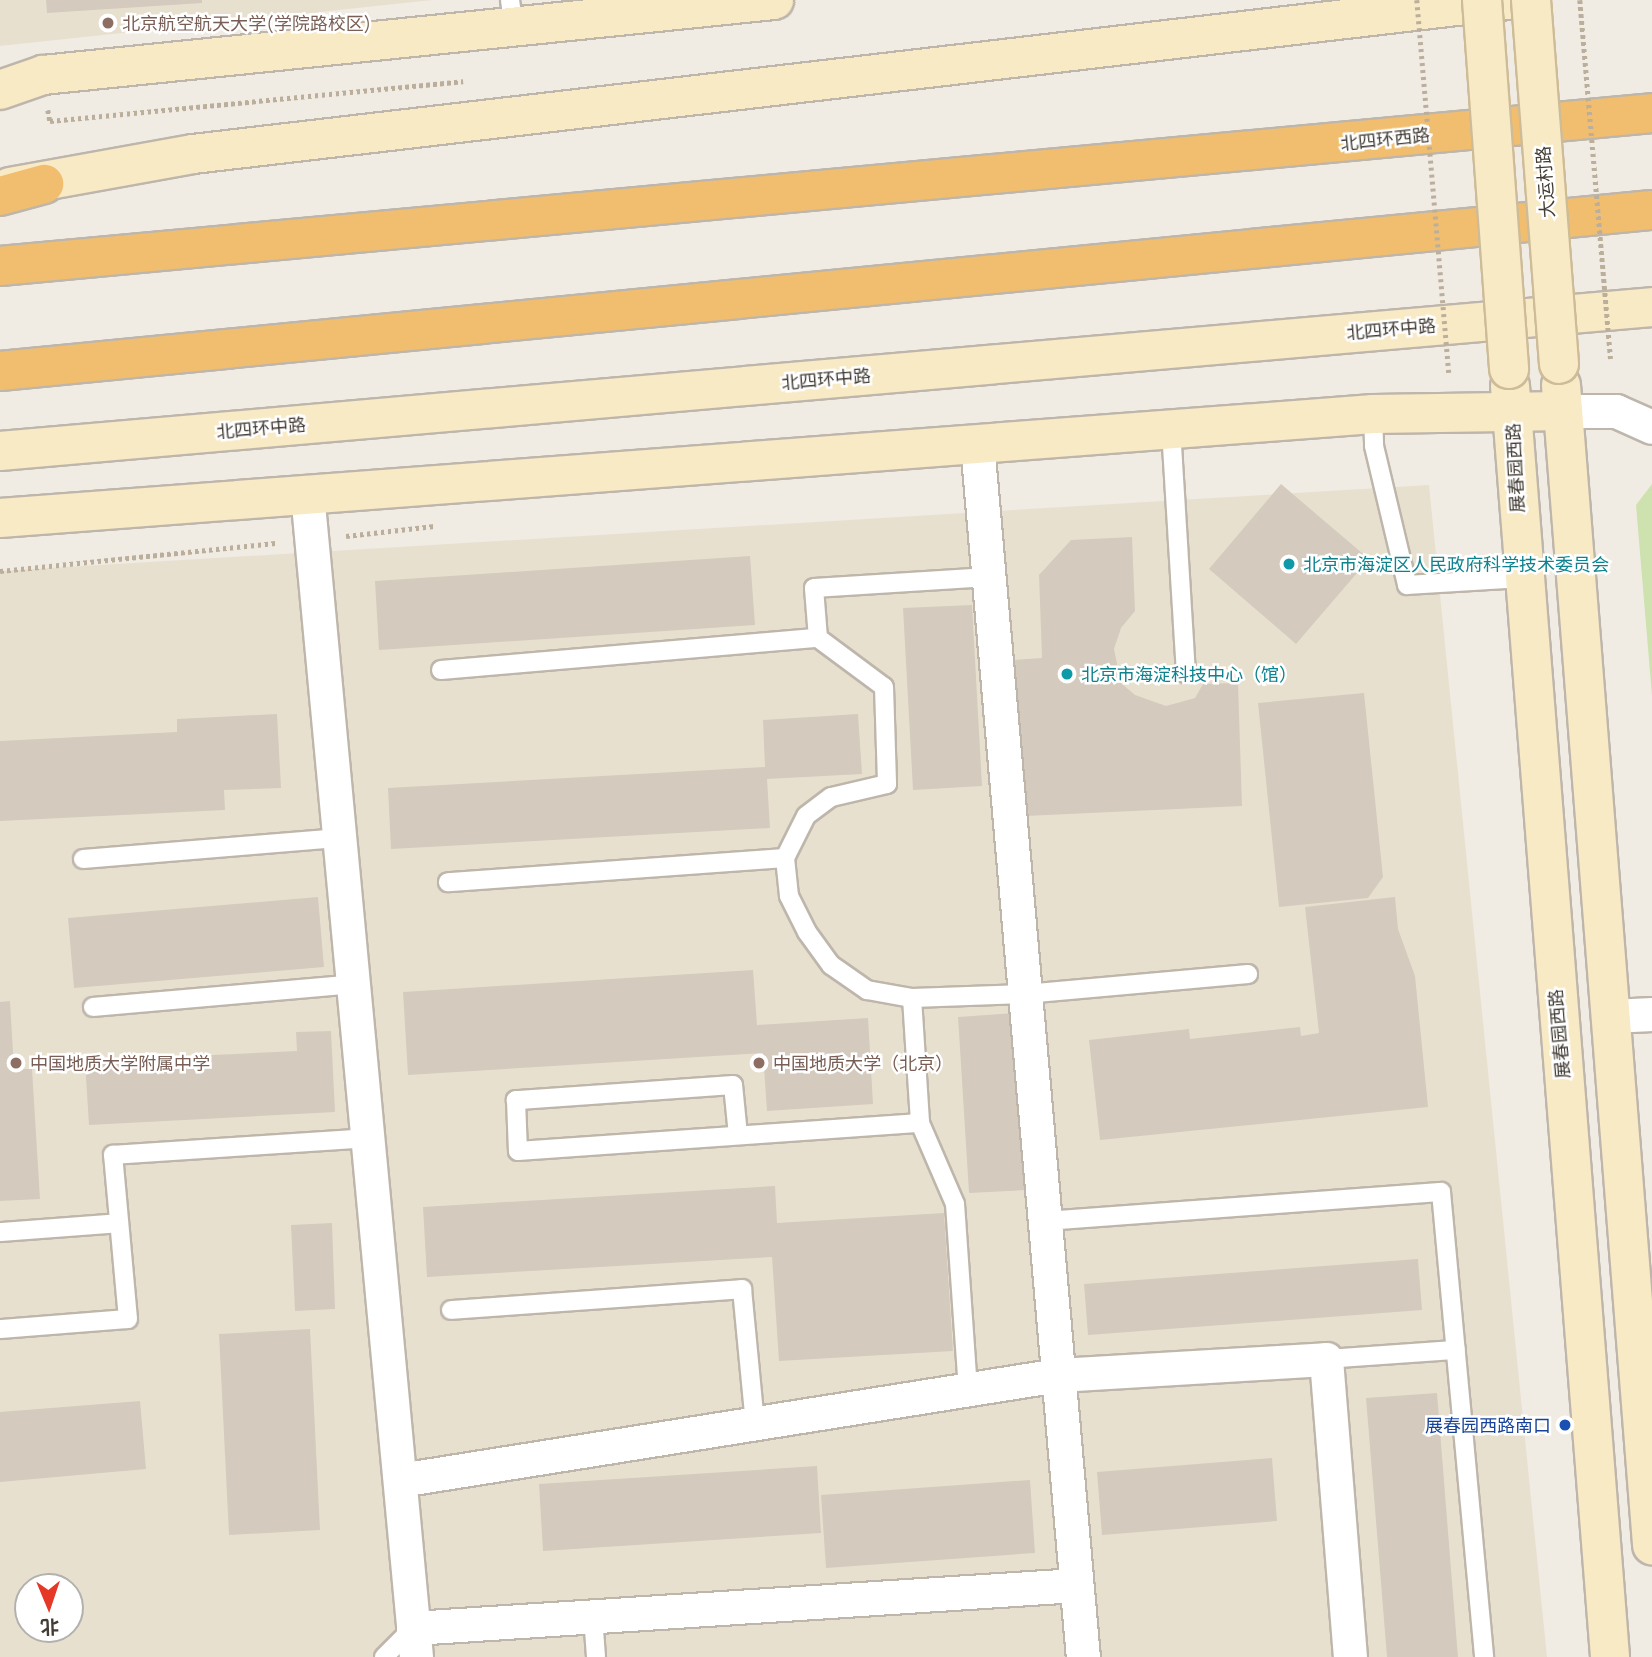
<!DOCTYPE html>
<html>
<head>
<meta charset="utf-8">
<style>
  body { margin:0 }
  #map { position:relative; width:1652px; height:1657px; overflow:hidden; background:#f0ece4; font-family:Manrope,"Noto Sans SC",sans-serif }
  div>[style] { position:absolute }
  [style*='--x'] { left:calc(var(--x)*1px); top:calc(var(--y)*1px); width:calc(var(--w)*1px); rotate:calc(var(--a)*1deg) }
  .education>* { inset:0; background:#e8e0cf }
  .green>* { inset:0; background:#cee2b0 }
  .building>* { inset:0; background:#d4cabe }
  .path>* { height:4.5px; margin-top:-2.25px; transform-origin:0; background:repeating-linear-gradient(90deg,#bbae9b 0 3.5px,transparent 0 7px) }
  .roads { filter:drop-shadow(2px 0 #beb6ab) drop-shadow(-2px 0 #beb6ab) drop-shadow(0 2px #beb6ab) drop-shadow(0 -2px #beb6ab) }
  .lane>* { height:18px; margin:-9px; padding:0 9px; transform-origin:9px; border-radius:9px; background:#fff }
  .street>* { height:33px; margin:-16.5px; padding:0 16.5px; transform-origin:16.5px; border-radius:16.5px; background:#fff }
  .secondary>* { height:38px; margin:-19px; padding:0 19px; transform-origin:19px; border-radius:19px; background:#f9eac6 }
  .highway>* { height:38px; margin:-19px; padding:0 19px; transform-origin:19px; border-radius:19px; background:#f1be6f }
  .path-bridge>* { height:4.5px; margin-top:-2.25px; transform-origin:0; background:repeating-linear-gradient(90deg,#bbae9b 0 3.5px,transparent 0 7px) }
  .bridges { filter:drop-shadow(2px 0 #cdbc97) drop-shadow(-2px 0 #cdbc97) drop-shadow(0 2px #cdbc97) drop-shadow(0 -2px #cdbc97) }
  .secondary-bridge>* { height:38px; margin:-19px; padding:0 19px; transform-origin:19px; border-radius:19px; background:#f9eac6 }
  .dots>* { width:19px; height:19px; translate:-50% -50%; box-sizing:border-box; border:4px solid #fff; border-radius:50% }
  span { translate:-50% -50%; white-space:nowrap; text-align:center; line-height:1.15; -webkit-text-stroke:5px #fff; paint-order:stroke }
  .education-label { font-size:18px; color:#785e54 }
  .left { translate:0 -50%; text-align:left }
  .street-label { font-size:18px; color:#423c35 }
  .culture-label { font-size:18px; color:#0d838f }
  .transit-label { font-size:18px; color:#164399 }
  .right { translate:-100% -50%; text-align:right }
  .north { position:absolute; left:14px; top:1573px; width:70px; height:70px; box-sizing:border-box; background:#fff; border:2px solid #b3b1ae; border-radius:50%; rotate:178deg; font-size:19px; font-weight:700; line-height:28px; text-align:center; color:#423c35 }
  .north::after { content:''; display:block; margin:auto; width:24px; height:32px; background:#e63826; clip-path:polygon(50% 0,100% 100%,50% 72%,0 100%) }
</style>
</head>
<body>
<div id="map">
  <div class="education">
    <div style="clip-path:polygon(0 0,433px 0,0 46px)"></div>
    <div style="clip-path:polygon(evenodd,1429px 485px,1547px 1657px,0 1657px,0 571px,1429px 485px,28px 1587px,70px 1587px,70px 1629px,28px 1629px,28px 1587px)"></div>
  </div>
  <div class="green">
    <div style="clip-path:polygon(1652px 484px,1652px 696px,1636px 505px)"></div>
  </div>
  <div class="building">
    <div style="clip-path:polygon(46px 0,202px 0,202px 3px,47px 13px)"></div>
    <div style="clip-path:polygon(1281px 484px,1369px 559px,1296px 644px,1209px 569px)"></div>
    <div style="clip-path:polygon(1132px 537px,1135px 611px,1121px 628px,1114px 649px,1121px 683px,1135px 695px,1166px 706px,1195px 698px,1203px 684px,1238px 683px,1242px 806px,1025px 816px,1014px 660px,1042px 658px,1039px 575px,1071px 540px)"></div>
    <div style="clip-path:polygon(750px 556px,755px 625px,379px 650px,375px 581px)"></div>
    <div style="clip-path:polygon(972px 605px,982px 786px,913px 790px,903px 608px)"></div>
    <div style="clip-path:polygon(1364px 693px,1383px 877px,1368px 898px,1279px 907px,1258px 703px)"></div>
    <div style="clip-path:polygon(277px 714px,281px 788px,224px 790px,225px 810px,0 821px,0 741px,177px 732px,177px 719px)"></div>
    <div style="clip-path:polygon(858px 714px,862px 774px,767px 779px,770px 828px,391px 849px,388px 788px,765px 767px,763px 720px)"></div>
    <div style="clip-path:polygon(318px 897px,324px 967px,74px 988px,68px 918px)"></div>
    <div style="clip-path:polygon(1395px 897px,1398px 929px,1415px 976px,1428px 1107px,1100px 1140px,1089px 1040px,1189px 1029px,1190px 1039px,1300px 1027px,1301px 1036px,1319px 1033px,1305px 907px)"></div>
    <div style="clip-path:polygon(753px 970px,757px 1025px,868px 1018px,873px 1104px,767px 1111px,763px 1053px,408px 1075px,403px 992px)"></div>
    <div style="clip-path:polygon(10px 1001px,14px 1069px,32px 1069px,40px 1199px,0 1201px,0 1002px)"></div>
    <div style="clip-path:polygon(1015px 1013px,1026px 1190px,969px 1193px,958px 1017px)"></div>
    <div style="clip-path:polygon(331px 1031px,335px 1112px,89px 1125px,85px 1061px,297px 1051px,296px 1032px)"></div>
    <div style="clip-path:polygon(775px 1186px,777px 1223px,944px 1213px,953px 1351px,779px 1361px,772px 1257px,427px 1277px,423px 1207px)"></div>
    <div style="clip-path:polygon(332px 1223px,335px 1309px,295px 1311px,291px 1225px)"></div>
    <div style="clip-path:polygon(1418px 1259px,1422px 1310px,1088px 1335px,1084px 1284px)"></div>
    <div style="clip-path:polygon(310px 1329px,320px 1530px,229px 1535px,219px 1334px)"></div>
    <div style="clip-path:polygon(1437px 1393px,1458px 1657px,1387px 1657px,1366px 1398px)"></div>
    <div style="clip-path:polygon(140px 1401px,146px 1469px,0 1482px,0 1412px)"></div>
    <div style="clip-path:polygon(1272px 1458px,1277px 1521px,1102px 1535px,1097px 1472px)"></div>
    <div style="clip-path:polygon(817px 1466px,821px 1533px,543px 1551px,539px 1484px)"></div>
    <div style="clip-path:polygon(1030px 1480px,1035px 1553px,826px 1568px,821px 1495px)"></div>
  </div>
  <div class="path">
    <div style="--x:48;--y:110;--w:11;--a:80"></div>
    <div style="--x:50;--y:121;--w:415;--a:-5.5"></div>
    <div style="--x:346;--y:536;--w:89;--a:-6.5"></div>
    <div style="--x:0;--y:571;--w:279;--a:-5.8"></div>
  </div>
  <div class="roads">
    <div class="lane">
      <div style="--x:510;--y:0;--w:29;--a:82"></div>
      <div style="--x:1373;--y:414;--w:32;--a:88"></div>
      <div style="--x:1374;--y:446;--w:143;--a:76.6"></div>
      <div style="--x:1407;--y:585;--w:115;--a:-3.5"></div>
      <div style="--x:1171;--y:429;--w:245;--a:86.5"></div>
      <div style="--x:818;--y:638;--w:50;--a:-94.6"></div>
      <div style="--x:814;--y:588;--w:175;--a:-3.6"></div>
      <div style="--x:441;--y:670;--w:378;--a:-4.9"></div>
      <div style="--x:818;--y:638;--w:82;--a:36.6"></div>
      <div style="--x:884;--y:687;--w:97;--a:88.2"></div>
      <div style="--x:887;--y:784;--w:57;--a:166.9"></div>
      <div style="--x:831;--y:797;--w:31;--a:143"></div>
      <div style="--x:806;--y:816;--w:47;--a:116.6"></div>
      <div style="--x:785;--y:858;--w:338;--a:175.9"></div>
      <div style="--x:785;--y:858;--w:38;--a:84"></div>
      <div style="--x:789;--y:896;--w:40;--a:63.4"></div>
      <div style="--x:807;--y:932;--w:41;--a:54"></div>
      <div style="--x:831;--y:965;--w:44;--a:34.8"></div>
      <div style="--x:867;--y:990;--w:46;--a:10.1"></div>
      <div style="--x:912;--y:998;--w:113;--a:-2"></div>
      <div style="--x:1025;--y:994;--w:224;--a:-5.1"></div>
      <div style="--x:83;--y:859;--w:258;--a:-4.7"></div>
      <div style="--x:912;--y:998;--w:125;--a:86.3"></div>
      <div style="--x:920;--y:1123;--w:88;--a:66.6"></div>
      <div style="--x:955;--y:1204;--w:186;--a:86"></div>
      <div style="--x:93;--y:1007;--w:262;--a:-5"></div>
      <div style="--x:738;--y:1135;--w:50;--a:-95.7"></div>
      <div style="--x:733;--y:1085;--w:218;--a:176"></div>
      <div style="--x:516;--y:1100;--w:51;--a:87.8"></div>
      <div style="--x:518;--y:1151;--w:403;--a:-4"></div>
      <div style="--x:1044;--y:1221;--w:398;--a:-4.2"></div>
      <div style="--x:1441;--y:1192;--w:467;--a:84.7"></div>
      <div style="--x:0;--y:1232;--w:119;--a:-4.3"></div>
      <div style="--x:451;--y:1310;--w:292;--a:-4.1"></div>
      <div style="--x:742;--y:1289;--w:136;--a:84.5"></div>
      <div style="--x:0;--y:1329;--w:128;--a:-4.5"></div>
      <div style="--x:128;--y:1319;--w:165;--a:-95.2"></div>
      <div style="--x:113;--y:1155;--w:256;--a:-3.8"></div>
      <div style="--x:1326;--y:1359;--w:130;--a:-4"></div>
      <div style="--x:593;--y:1616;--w:41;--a:85.8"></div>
      <div style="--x:384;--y:1657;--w:41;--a:-45"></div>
    </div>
    <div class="street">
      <div style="--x:1563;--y:411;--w:53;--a:0"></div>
      <div style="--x:1616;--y:411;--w:39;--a:24"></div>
      <div style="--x:977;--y:444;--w:1218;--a:85.01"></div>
      <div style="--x:307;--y:493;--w:1169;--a:84.65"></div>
      <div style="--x:1611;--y:1016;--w:41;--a:-2.8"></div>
      <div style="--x:400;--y:1480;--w:666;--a:-9.07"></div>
      <div style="--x:1058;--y:1375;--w:268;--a:-3.4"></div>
      <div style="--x:1326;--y:1359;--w:299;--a:85.4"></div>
      <div style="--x:413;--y:1628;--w:665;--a:-3.71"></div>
    </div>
    <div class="secondary">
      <div style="--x:0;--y:90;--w:46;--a:-19.2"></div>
      <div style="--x:43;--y:75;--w:735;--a:-5.86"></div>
      <div style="--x:10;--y:187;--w:186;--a:-10.2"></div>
      <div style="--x:193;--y:154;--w:1324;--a:-6.68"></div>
      <div style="--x:1561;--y:385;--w:1164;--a:85.51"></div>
      <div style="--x:1510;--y:386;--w:1275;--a:85.5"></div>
      <div style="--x:0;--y:451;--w:1658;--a:-4.98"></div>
      <div style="--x:0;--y:518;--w:1377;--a:-4.33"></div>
      <div style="--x:1373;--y:414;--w:190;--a:-0.9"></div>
    </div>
    <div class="highway">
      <div style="--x:0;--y:196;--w:46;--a:-15.3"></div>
      <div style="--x:0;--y:266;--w:1659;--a:-5.29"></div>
      <div style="--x:0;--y:371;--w:1660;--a:-5.57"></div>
    </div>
  </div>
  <div class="path-bridge">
    <div style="--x:1417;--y:0;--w:376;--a:85.1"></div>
    <div style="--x:1580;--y:0;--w:360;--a:85.1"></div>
  </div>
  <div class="bridges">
    <div class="secondary-bridge">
      <div style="--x:1482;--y:0;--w:370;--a:85.8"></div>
      <div style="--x:1531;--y:0;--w:365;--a:85.6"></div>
    </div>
  </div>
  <div class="dots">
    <div style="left:108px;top:23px;background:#8d6e63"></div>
    <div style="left:1289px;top:564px;background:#0f9aa8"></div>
    <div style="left:1067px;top:674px;background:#0f9aa8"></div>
    <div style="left:16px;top:1063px;background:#8d6e63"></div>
    <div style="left:759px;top:1063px;background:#8d6e63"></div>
    <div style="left:1565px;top:1425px;background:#1a4fb4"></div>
  </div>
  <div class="education-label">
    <span class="left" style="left:122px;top:23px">北京航空航天大学(学院路校区)</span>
    <span class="left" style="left:30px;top:1063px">中国地质大学附属中学</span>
    <span class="left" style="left:773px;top:1063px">中国地质大学（北京）</span>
  </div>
  <div class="street-label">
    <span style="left:1385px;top:139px;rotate:-6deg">北四环西路</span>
    <span style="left:1545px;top:182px;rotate:-94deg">大运村路</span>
    <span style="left:1391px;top:329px;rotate:-5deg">北四环中路</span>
    <span style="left:826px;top:379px;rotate:-5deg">北四环中路</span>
    <span style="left:261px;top:428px;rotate:-5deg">北四环中路</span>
    <span style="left:1515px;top:468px;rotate:-93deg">展春园西路</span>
    <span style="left:1559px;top:1034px;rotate:-95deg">展春园西路</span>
  </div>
  <div class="culture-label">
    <span class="left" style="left:1303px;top:564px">北京市海淀区人民政府科学技术委员会</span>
    <span class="left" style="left:1081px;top:674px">北京市海淀科技中心（馆）</span>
  </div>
  <div class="transit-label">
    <span class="right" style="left:1551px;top:1425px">展春园西路南口</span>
  </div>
  <div class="north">北</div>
</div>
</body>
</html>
